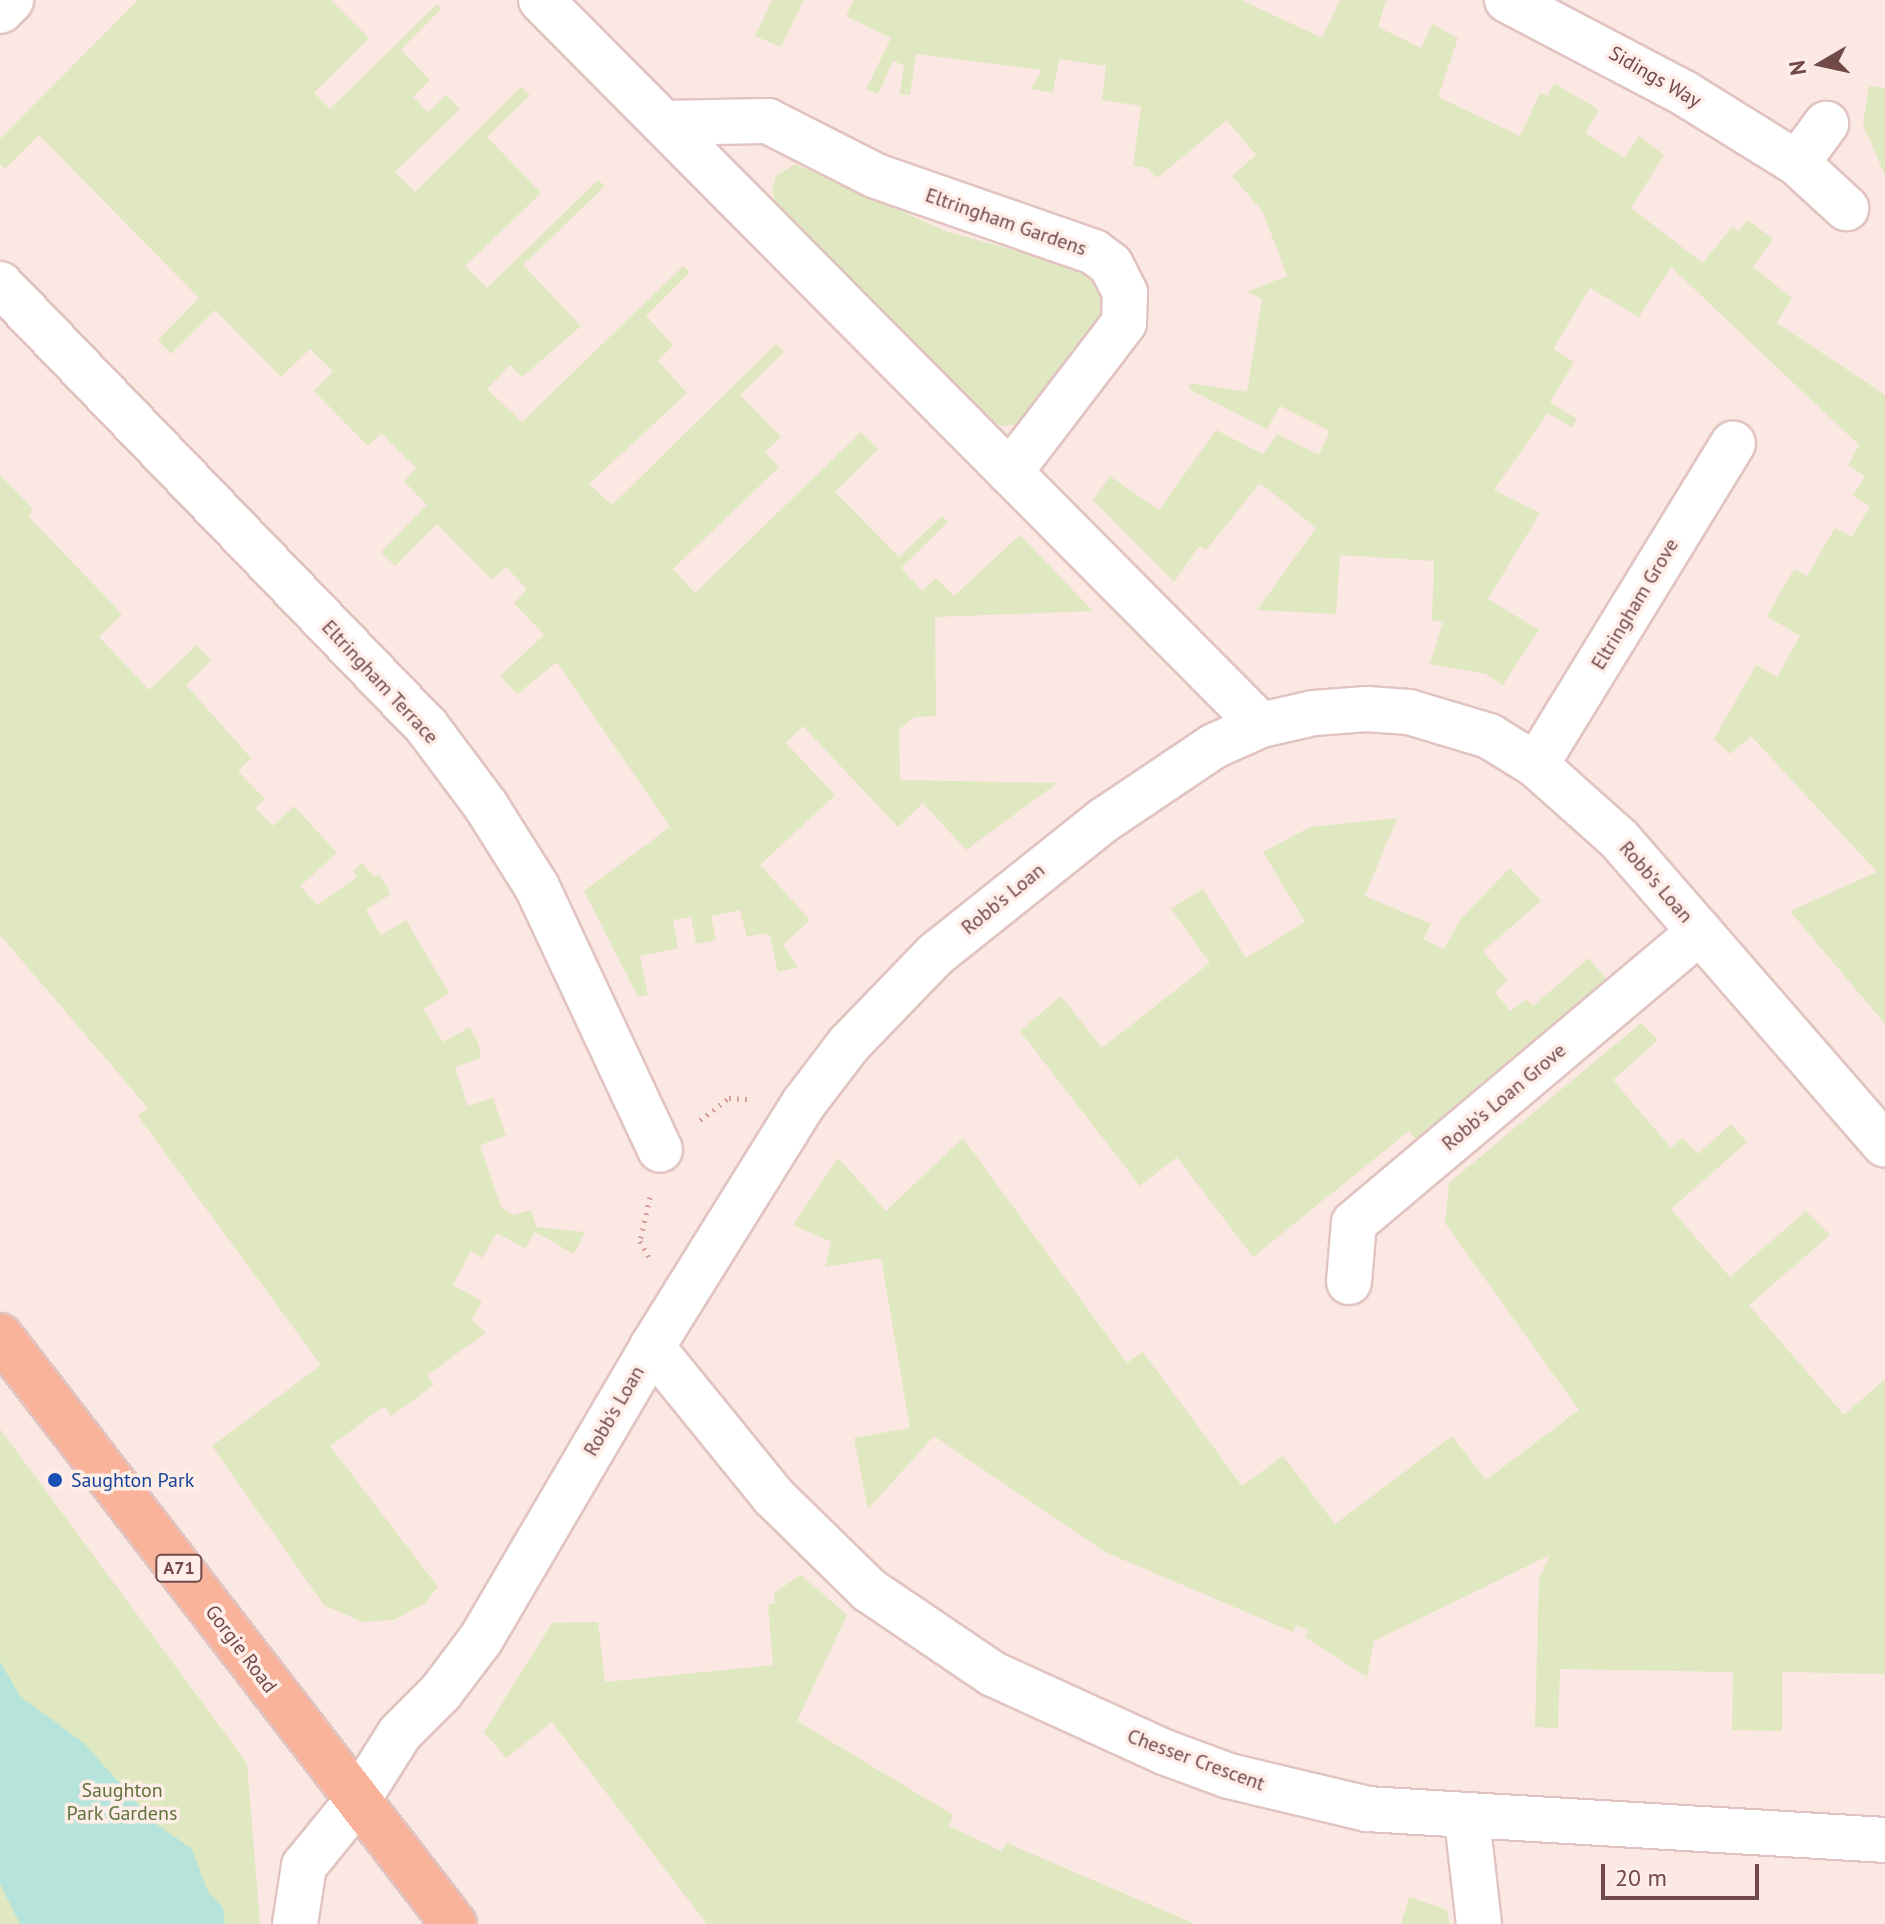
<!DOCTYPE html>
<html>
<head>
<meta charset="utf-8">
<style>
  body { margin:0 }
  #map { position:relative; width:1885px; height:1924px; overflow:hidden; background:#fbe8e2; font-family:"PT Sans",sans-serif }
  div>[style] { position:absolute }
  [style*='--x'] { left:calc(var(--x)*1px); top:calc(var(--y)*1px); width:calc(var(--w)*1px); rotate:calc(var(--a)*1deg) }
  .green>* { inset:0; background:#dfe8c1 }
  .water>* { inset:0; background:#b7e4da }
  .path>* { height:5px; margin-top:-2.5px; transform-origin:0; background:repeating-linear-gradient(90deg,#d59f9d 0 2px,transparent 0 8px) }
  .roads { filter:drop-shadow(2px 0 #e1c4c1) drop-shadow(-2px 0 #e1c4c1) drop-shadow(0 2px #e1c4c1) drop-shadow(0 -2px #e1c4c1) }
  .minor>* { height:44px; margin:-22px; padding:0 22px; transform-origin:22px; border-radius:22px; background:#fff }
  .major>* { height:44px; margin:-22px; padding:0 22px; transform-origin:22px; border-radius:22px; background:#f9b39b }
  .dots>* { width:22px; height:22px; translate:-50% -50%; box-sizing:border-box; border:4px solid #ffede7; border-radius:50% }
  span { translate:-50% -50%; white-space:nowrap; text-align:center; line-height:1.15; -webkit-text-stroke:7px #ffede7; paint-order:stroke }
  .shield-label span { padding:2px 6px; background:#ffede7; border:2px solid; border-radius:6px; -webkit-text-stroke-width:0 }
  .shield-label { font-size:18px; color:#724949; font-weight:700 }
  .street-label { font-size:20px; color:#724949 }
  .transit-label { font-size:20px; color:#164399 }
  .left { translate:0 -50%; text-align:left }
  .park-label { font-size:20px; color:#61723f }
  .north { position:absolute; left:1781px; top:24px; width:80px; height:80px; -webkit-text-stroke:6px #ffede7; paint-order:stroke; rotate:261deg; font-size:22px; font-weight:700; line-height:32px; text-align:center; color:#724949 }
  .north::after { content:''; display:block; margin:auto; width:28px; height:36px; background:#724949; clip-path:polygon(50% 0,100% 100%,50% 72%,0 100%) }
  .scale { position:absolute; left:1601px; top:1864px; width:158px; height:36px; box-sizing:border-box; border:4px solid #724949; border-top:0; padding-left:10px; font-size:24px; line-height:28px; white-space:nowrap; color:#724949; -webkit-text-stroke:6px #ffede7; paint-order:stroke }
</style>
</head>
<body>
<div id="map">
  <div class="green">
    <div style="clip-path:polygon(138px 0,331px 0,369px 38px,314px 93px,330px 109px,437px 4px,441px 9px,401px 50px,430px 80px,413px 97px,428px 112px,446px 95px,460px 109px,395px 172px,415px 192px,521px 87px,530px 95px,487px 137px,541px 193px,465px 266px,487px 288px,598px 180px,605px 186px,523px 265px,581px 326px,522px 377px,510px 365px,487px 389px,522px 422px,683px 266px,690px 272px,646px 316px,673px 345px,658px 361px,687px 393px,589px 484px,612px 505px,776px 344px,784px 352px,740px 395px,781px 437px,765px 452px,779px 467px,673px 569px,695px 593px,861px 432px,878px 449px,835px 492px,899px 557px,942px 516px,948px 522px,901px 568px,922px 591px,936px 578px,954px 596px,1020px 535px,1093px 611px,935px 617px,936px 716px,915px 717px,899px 729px,900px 780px,1057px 783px,966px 850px,923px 803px,898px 827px,803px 726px,786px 743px,835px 795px,760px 865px,810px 920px,783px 945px,798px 967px,778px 972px,770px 937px,765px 933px,747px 937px,740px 910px,711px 916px,716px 940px,696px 944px,691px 917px,673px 920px,678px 948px,640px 956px,648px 995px,638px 997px,584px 891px,670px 827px,557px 662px,517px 694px,500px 676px,544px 635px,514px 603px,527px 589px,506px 567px,492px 580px,437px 524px,395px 566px,381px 552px,427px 505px,404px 481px,416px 468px,381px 433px,368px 446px,314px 391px,333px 371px,310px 349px,281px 377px,215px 310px,171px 354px,158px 340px,199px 298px,39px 135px,5px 169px,0 164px,0 139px)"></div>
    <div style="clip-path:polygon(772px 0,804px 0,781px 47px,755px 36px)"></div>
    <div style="clip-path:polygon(854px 0,1241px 0,1322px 38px,1340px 0,1386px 0,1378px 27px,1421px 48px,1432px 24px,1458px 38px,1438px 97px,1520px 136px,1540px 93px,1548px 96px,1554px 83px,1599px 110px,1585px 133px,1625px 158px,1639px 136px,1664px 155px,1631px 208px,1703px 263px,1732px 227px,1738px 231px,1748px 220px,1773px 239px,1753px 267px,1792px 298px,1777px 323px,1885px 395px,1885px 1024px,1790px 911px,1877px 872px,1751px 736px,1730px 754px,1714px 739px,1756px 665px,1777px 677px,1800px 636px,1767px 616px,1794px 569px,1807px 576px,1835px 528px,1852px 537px,1870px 506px,1853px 496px,1865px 476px,1848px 465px,1859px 445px,1671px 267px,1639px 317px,1590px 288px,1553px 349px,1574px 362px,1550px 402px,1577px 419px,1572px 428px,1548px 413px,1494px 490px,1540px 513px,1488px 599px,1539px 630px,1503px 685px,1486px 674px,1430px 664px,1443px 622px,1432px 620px,1434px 561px,1340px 555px,1336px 614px,1257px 610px,1316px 528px,1260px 483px,1206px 550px,1199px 546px,1174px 582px,1093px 500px,1110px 476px,1159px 510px,1216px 430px,1263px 454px,1277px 434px,1319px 455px,1330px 431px,1280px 406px,1267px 429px,1189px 389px,1190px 383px,1247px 392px,1262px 299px,1247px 292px,1287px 276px,1263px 212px,1232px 176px,1256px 155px,1227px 120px,1157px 178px,1148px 168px,1133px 166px,1141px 106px,1102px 100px,1106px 66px,1059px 59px,1053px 93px,1031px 89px,1042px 70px,916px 54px,910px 95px,900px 94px,904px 65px,893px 61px,878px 94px,866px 89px,891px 38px,846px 16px)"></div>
    <div style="clip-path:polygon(1869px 86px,1885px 88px,1885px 176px,1863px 124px)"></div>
    <div style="clip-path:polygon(795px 164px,948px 232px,1076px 267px,1095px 283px,1102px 303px,1099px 324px,1020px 424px,1001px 426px,984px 416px,778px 209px,772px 192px,776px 176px)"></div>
    <div style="clip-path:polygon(0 475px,33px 509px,28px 516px,122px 614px,99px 637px,149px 690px,197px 645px,211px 661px,186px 685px,251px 758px,238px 771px,265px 799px,255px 808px,273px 826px,294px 806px,337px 853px,300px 886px,317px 905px,357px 877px,353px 871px,362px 863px,375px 877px,379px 874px,391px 894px,366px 910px,381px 935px,406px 920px,449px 993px,423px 1009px,443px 1042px,470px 1027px,478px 1043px,481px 1058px,455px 1067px,468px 1106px,493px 1098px,506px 1136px,480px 1145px,501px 1207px,513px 1215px,531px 1210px,536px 1227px,585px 1232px,574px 1254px,535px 1232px,525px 1249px,497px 1233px,482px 1258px,471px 1251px,453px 1285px,482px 1301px,472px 1320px,486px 1333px,427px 1375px,434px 1385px,391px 1416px,384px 1406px,330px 1446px,438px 1587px,425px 1603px,394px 1620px,363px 1622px,324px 1605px,212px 1446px,321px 1365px,138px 1116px,148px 1108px,0 935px)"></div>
    <div style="clip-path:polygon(1397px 818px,1365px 896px,1431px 924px,1423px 939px,1444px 949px,1460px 920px,1510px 868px,1541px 901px,1483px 951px,1508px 981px,1495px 992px,1510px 1011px,1526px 999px,1533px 1006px,1589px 958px,1608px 982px,1421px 1147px,1409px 1131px,1253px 1257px,1177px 1157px,1140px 1186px,1020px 1031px,1061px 996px,1102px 1048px,1210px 963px,1171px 909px,1203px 889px,1246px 958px,1305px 922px,1263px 852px,1310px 827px)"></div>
    <div style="clip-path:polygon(1641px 1023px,1658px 1040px,1613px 1080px,1671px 1148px,1683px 1138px,1698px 1154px,1731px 1124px,1747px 1142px,1671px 1209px,1730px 1277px,1806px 1211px,1830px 1235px,1749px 1305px,1844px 1415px,1885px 1379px,1885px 1674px,1782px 1672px,1782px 1731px,1732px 1730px,1733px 1672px,1560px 1669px,1558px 1728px,1535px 1727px,1539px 1579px,1550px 1555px,1374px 1641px,1367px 1677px,1305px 1637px,1308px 1630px,1296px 1625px,1293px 1632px,1105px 1552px,934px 1436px,868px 1509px,854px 1438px,910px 1428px,881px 1258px,825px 1267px,831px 1242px,793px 1225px,838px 1158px,886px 1211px,963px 1138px,1127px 1363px,1143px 1352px,1242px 1486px,1283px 1456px,1335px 1524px,1452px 1436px,1486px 1480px,1579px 1410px,1445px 1223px,1449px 1183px)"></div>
    <div style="clip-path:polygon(0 1429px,247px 1763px,260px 1924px,0 1924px)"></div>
    <div style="clip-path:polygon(801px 1575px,847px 1615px,797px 1721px,953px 1815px,949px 1826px,1001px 1851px,1007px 1843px,1195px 1924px,707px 1924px,552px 1722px,506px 1758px,484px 1732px,552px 1623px,598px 1622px,605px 1682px,773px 1665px,768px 1605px,775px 1603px,774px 1593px)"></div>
    <div style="clip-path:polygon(1409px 1897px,1447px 1910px,1450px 1924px,1401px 1924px)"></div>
  </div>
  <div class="water">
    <div style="clip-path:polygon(0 1662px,21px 1697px,84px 1743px,155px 1823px,192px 1849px,208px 1892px,223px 1907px,225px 1924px,20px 1924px,0 1884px)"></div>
  </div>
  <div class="path">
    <div style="--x:700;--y:1120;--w:36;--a:-37"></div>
    <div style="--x:729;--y:1098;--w:18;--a:3"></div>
    <div style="--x:650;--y:1197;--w:45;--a:102.8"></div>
    <div style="--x:640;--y:1241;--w:21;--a:61"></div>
  </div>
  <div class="roads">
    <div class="minor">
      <div style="--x:541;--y:0;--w:1022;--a:45.2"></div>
      <div style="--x:1507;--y:0;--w:200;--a:27.7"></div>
      <div style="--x:1684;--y:93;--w:133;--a:31.8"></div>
      <div style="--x:1797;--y:163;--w:67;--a:42.6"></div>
      <div style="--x:0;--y:11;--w:16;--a:-45"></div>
      <div style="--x:663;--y:123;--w:105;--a:-1.1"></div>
      <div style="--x:768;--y:121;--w:121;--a:27"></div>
      <div style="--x:876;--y:176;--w:231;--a:19.2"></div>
      <div style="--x:1094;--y:252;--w:21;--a:37"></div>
      <div style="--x:1111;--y:265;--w:31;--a:63"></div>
      <div style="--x:1125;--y:293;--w:30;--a:92"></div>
      <div style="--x:1124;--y:323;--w:188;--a:127.4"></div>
      <div style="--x:1797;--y:163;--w:49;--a:-53.4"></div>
      <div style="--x:0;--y:284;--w:615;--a:46.05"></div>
      <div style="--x:427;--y:727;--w:99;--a:53.2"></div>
      <div style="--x:486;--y:806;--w:96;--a:57.8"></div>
      <div style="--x:537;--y:887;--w:290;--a:64.9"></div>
      <div style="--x:1536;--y:765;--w:377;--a:-58.5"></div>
      <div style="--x:1349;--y:1282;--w:59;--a:-85.2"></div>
      <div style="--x:1354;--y:1223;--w:452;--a:-40.1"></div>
      <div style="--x:652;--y:1347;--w:193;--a:50.9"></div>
      <div style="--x:774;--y:1497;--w:133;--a:44.4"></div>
      <div style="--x:869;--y:1590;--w:150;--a:34.1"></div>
      <div style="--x:993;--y:1674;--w:188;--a:24.5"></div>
      <div style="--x:1164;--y:1752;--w:69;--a:20.3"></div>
      <div style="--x:1229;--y:1776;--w:142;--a:13.4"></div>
      <div style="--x:1367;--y:1809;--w:519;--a:3.42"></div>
      <div style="--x:1467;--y:1819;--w:106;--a:83.5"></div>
      <div style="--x:295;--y:1924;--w:59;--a:-81.2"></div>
      <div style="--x:304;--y:1866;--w:84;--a:-50.8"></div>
      <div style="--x:357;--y:1801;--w:80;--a:-57.7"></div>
      <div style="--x:400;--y:1733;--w:58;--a:-45"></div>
      <div style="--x:441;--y:1692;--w:66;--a:-53"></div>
      <div style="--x:481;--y:1639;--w:338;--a:-59.6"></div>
      <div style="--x:652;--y:1347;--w:287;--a:-58.1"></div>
      <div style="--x:804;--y:1103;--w:74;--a:-52.7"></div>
      <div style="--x:849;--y:1044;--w:125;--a:-46"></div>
      <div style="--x:936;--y:954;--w:215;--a:-38.6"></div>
      <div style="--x:1104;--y:820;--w:133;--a:-33.9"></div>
      <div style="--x:1214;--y:746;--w:51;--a:-24.1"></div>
      <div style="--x:1261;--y:725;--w:54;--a:-12.8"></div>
      <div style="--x:1314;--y:713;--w:53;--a:-4.3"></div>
      <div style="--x:1367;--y:709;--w:42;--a:4.1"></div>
      <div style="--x:1409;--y:712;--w:84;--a:16.7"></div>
      <div style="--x:1489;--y:736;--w:55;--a:31.7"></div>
      <div style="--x:1536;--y:765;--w:111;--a:41.7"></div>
      <div style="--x:1619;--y:839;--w:405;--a:49"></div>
    </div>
    <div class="major">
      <div style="--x:0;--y:1336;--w:743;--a:52.33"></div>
    </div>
  </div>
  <div class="dots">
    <div style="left:55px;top:1480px;background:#1a4fb4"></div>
  </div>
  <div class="shield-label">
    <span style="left:179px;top:1568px">A71</span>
  </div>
  <div class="street-label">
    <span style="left:1655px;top:77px;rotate:30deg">Sidings Way</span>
    <span style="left:1006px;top:222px;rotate:19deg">Eltringham Gardens</span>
    <span style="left:1635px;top:604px;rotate:-59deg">Eltringham Grove</span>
    <span style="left:380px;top:682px;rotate:47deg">Eltringham Terrace</span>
    <span style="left:1656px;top:882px;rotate:49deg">Robb's Loan</span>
    <span style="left:1003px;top:899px;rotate:-39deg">Robb's Loan</span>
    <span style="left:1504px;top:1097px;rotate:-40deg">Robb's Loan Grove</span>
    <span style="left:614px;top:1411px;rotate:-60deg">Robb's Loan</span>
    <span style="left:241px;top:1649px;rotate:53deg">Gorgie Road</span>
    <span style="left:1196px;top:1760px;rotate:20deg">Chesser Crescent</span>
  </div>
  <div class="transit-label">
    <span class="left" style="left:71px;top:1480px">Saughton Park</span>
  </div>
  <div class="park-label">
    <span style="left:122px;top:1802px">Saughton<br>Park Gardens</span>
  </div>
  <div class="north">N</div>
  <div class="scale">20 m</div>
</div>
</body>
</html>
